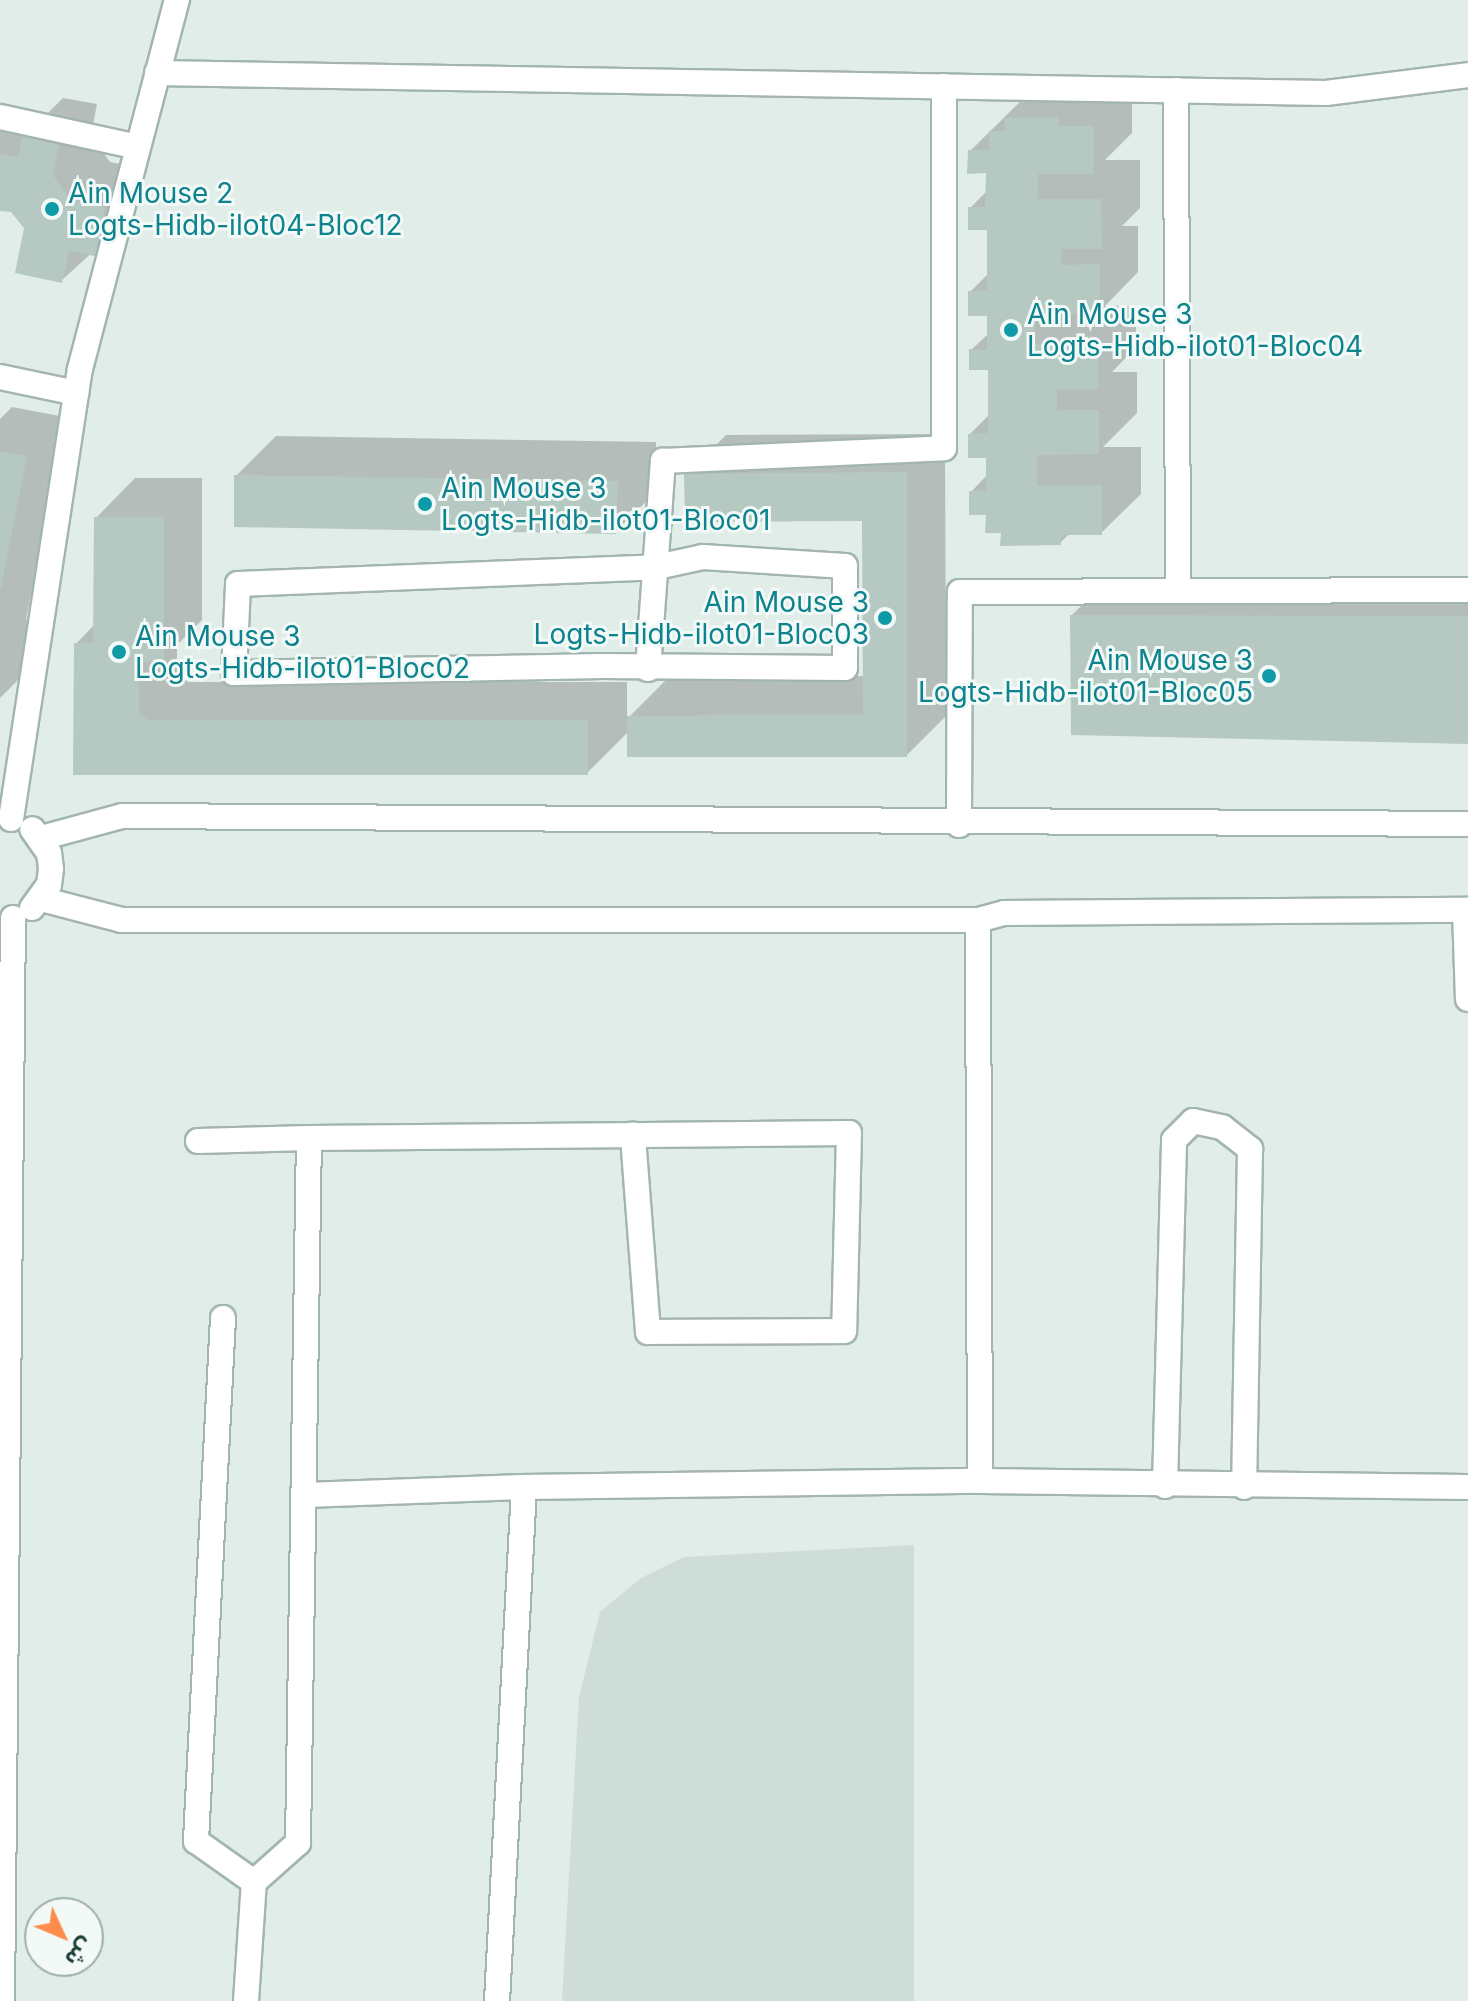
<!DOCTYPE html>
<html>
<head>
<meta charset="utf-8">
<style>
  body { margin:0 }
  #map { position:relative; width:1468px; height:2001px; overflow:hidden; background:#e1ede9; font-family:Inter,"Noto Sans Arabic",sans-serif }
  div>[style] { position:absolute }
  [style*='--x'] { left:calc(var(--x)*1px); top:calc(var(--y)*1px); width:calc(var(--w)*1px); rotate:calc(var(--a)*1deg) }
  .built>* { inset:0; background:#cfddd8 }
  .shadow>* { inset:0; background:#0003 }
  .building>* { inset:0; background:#b6c8c2 }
  .roads { filter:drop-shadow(2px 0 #a3b5b1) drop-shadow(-2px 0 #a3b5b1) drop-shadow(0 2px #a3b5b1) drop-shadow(0 -2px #a3b5b1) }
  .minor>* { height:24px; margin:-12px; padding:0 12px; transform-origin:12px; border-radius:12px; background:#fff }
  .dots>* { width:22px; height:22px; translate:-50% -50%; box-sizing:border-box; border:4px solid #f2f9f6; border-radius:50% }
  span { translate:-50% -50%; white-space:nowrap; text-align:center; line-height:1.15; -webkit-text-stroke:6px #f2f9f6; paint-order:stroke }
  .culture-label { font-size:28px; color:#0d838f }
  .left { translate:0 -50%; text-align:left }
  .right { translate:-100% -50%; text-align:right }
  .north { position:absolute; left:24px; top:1897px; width:80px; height:80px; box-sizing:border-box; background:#f2f9f6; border:2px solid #9eafab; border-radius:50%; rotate:134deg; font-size:22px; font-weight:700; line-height:32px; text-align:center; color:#1f3f3a }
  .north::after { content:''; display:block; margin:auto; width:28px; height:36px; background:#fe8d4d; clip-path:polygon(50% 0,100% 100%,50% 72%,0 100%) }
</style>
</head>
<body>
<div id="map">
  <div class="built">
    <div style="clip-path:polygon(914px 1545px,914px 2001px,562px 2001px,579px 1697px,600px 1612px,641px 1578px,684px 1557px)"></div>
  </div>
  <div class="shadow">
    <div style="clip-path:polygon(1132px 88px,1132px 133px,1105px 160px,1140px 160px,1140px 208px,1122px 226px,1138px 226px,1138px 272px,1105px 306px,1136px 305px,1136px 347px,1112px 372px,1137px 372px,1137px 413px,1103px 447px,1141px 447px,1141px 494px,1101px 533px,1070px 533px,1060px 543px,1003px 531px,971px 492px,988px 474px,988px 455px,970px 434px,990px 414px,990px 368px,971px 350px,989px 333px,989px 314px,970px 292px,989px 273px,989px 227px,970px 208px,987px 191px,988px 171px,970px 151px,1030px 92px)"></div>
    <div style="clip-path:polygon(63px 98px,97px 104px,91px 135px,110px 162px,143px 168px,133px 215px,61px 281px,12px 211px,0 209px,0 106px,45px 116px)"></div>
    <div style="clip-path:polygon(12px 407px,65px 417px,26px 620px,40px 622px,31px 667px,0 698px,0 419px)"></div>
    <div style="clip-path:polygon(945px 434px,946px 716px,907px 755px,629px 731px,587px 773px,75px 773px,76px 644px,95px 624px,96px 518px,135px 478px,202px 478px,202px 620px,177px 645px,177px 673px,188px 682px,627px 682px,627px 719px,669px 677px,865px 676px,864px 519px,686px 475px,726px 435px)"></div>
    <div style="clip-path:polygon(276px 436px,656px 442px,655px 493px,615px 532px,236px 476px)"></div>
    <div style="clip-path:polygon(1100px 587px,1468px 589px,1468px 742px,1072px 615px)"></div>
  </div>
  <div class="building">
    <div style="clip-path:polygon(1058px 117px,1058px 126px,1094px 126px,1094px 174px,1038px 174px,1038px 199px,1101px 199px,1102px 249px,1061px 249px,1061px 265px,1100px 264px,1100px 313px,1035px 314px,1035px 344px,1098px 344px,1098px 389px,1057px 389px,1057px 410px,1099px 410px,1099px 454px,1037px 455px,1037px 486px,1102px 485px,1102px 535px,1061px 535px,1061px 545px,1000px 546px,1001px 533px,985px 533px,986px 515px,969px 515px,969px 491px,986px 491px,986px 458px,968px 458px,968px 434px,988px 433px,988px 370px,969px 370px,969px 349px,987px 350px,987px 316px,968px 316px,968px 291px,987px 290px,987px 230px,968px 230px,968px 207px,985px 207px,986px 173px,967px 174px,968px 150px,990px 150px,989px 131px,1005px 131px,1005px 118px)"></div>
    <div style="clip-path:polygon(22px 136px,59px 143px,53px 175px,71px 200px,105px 207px,95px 256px,69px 251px,62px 283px,15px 273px,24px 228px,11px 212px,0 211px,0 154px,18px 157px)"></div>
    <div style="clip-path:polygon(0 451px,27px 456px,1px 589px,0 589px)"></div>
    <div style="clip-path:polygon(907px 472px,907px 757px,627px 757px,627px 716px,863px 714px,862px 521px,685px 522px,684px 474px)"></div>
    <div style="clip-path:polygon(234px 475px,618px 481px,616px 534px,234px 527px)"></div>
    <div style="clip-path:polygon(94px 517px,164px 517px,164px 661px,139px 662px,139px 713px,148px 720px,588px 720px,588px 775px,73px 775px,74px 643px,93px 643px)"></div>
    <div style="clip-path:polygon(1070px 615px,1468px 616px,1468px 744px,1071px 735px)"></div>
  </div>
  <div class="roads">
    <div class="minor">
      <div style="--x:157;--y:73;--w:1169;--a:0.98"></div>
      <div style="--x:1326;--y:93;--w:143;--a:-7.2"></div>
      <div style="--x:1176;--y:90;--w:501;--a:89.77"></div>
      <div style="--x:0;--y:117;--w:141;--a:12.3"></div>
      <div style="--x:0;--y:377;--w:78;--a:11.9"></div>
      <div style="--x:703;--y:557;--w:142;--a:3.6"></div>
      <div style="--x:845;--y:566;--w:102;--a:90"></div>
      <div style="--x:845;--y:668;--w:243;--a:-179.5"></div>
      <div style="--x:602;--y:666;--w:368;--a:178.9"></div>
      <div style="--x:234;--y:673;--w:89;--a:-87.4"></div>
      <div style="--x:238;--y:584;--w:419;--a:-2.3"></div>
      <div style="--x:657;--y:567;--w:47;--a:-12.3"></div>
      <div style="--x:648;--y:669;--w:209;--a:-85.9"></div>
      <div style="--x:663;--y:461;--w:281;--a:-2.6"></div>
      <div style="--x:944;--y:448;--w:362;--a:-90"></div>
      <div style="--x:11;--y:819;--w:455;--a:-81.3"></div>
      <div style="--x:80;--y:369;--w:382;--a:-75.3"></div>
      <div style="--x:959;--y:825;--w:233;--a:-89.8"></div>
      <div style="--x:960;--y:592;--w:508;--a:-0.23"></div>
      <div style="--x:41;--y:838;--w:84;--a:-15.2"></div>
      <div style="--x:122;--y:816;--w:1346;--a:0.34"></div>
      <div style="--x:41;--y:899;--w:84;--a:14.5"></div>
      <div style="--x:122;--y:920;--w:856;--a:0"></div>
      <div style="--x:978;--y:920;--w:27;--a:-15"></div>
      <div style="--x:1004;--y:913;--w:464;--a:-0.4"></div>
      <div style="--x:32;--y:908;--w:29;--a:-54"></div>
      <div style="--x:49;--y:885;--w:16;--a:-83"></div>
      <div style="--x:51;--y:869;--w:16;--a:-97"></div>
      <div style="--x:49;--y:853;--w:29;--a:-125"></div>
      <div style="--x:1465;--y:910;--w:89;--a:88.1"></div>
      <div style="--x:978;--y:920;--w:561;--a:89.8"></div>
      <div style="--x:198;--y:1141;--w:111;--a:-1.5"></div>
      <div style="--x:309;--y:1138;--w:540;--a:-0.53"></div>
      <div style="--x:849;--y:1133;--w:198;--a:91.4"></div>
      <div style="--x:844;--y:1331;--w:196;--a:179.7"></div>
      <div style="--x:648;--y:1332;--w:198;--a:-94.4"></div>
      <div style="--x:223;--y:1318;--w:524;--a:92.96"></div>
      <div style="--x:196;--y:1841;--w:71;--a:35.3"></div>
      <div style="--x:1165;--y:1486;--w:346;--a:-88.5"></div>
      <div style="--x:1174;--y:1140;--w:27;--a:-45"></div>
      <div style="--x:1193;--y:1121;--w:30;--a:12"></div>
      <div style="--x:1222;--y:1127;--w:36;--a:38"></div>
      <div style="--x:1250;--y:1149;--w:338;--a:91"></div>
      <div style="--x:304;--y:1495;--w:220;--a:-2.1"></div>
      <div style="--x:2;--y:2001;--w:1083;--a:-89.42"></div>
      <div style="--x:246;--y:2001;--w:119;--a:-86.2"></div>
      <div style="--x:254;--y:1882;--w:59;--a:-41.6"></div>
      <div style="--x:298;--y:1843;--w:705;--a:-89.11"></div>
      <div style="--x:497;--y:2001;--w:515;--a:-86.99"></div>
      <div style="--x:524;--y:1487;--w:456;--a:-0.8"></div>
      <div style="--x:980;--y:1481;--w:488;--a:0.7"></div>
    </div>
  </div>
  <div class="dots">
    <div style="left:52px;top:209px;background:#0f9aa8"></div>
    <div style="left:1011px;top:330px;background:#0f9aa8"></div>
    <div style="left:425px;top:504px;background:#0f9aa8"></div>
    <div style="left:885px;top:618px;background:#0f9aa8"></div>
    <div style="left:119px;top:652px;background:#0f9aa8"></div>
    <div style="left:1269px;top:676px;background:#0f9aa8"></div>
  </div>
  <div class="culture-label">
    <span class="left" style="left:68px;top:209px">Ain Mouse 2<br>Logts-Hidb-ilot04-Bloc12</span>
    <span class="left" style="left:1027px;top:330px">Ain Mouse 3<br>Logts-Hidb-ilot01-Bloc04</span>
    <span class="left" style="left:441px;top:504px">Ain Mouse 3<br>Logts-Hidb-ilot01-Bloc01</span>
    <span class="right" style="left:869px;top:618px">Ain Mouse 3<br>Logts-Hidb-ilot01-Bloc03</span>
    <span class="left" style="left:135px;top:652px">Ain Mouse 3<br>Logts-Hidb-ilot01-Bloc02</span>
    <span class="right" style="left:1253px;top:676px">Ain Mouse 3<br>Logts-Hidb-ilot01-Bloc05</span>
  </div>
  <div class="north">ش</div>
</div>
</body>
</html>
